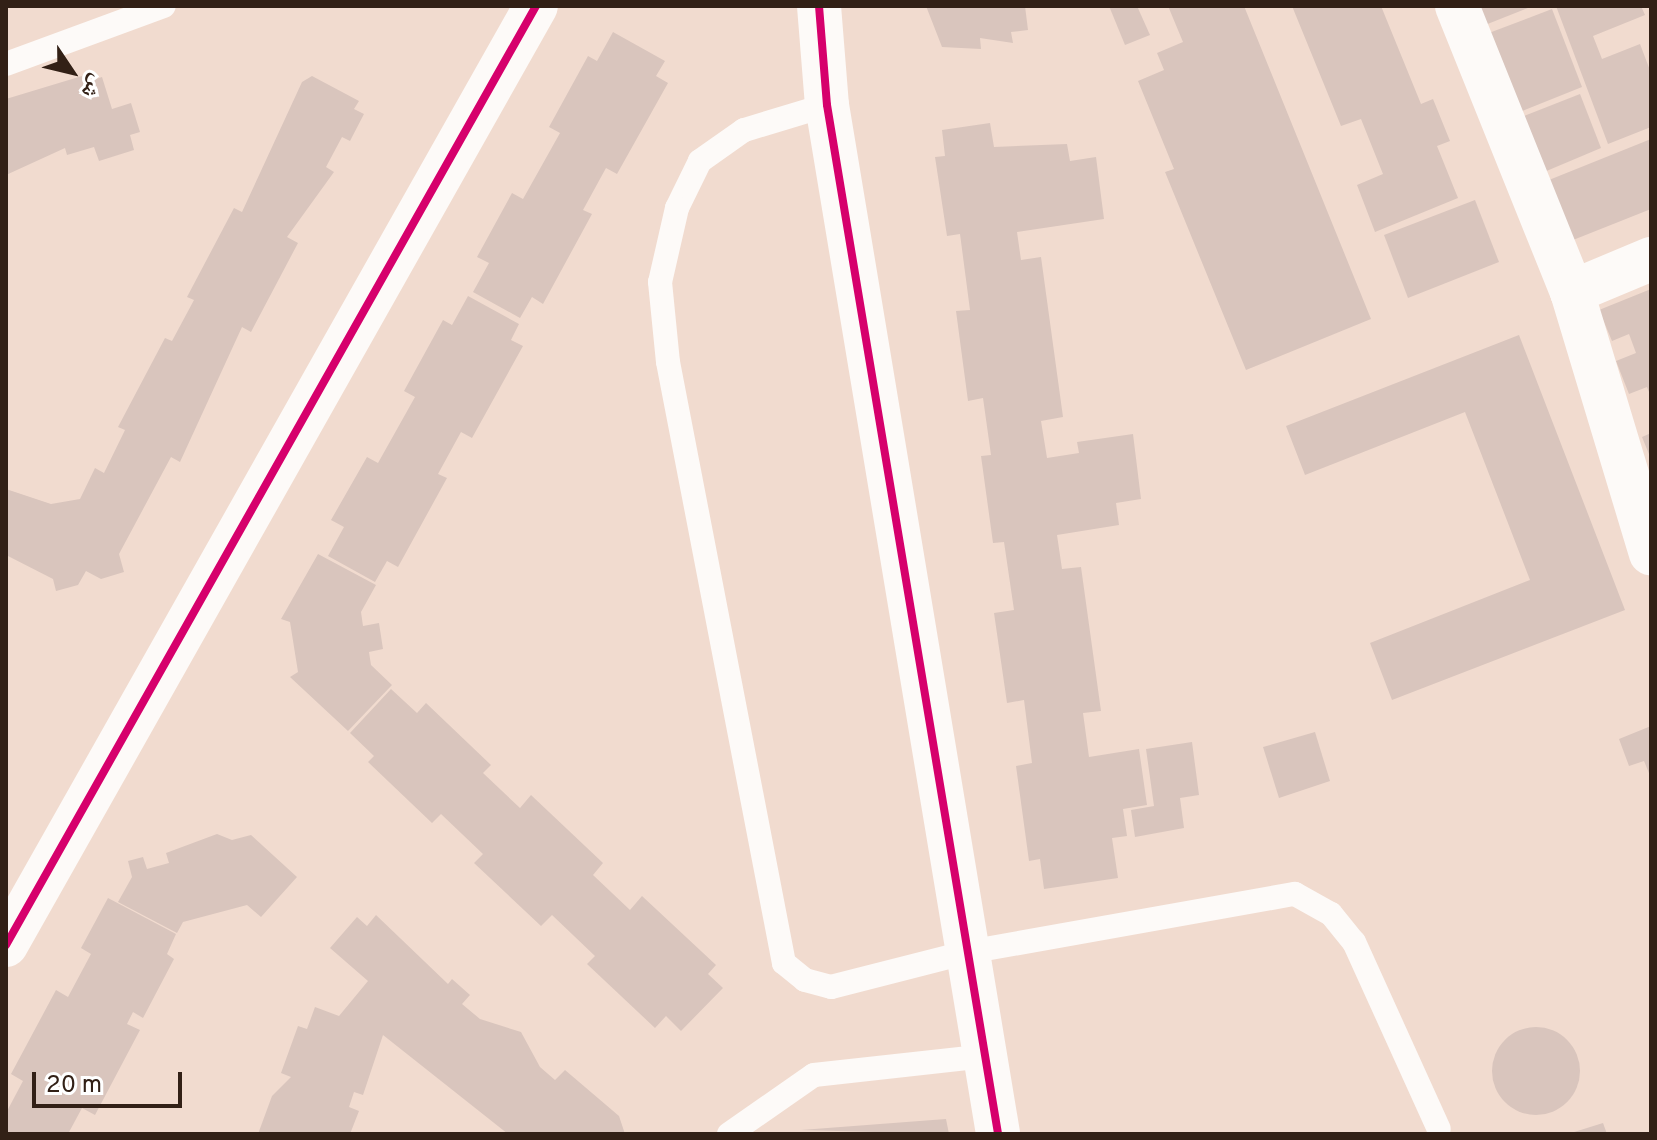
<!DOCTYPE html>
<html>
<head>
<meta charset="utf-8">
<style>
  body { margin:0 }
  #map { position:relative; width:1657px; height:1140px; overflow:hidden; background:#f1dbcf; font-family:Overpass,"Noto Naskh Arabic",sans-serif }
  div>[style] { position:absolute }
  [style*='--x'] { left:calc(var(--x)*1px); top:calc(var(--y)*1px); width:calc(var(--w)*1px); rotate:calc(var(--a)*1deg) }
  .building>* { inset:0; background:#d9c5bd }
  .round { border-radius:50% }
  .lane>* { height:24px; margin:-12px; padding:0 12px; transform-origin:12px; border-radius:12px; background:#fdfaf8 }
  .street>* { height:44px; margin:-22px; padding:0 22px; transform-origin:22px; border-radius:22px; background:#fdfaf8 }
  .cycleway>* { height:8px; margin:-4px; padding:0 4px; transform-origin:4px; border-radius:4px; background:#d6006c }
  span { translate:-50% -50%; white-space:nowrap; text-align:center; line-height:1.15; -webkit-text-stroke:6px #fff; paint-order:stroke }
  .frame { position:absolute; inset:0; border:8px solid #322016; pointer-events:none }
  .north { position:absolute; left:32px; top:32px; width:80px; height:80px; -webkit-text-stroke:6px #fff; paint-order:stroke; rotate:125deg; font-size:22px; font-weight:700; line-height:32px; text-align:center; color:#322016 }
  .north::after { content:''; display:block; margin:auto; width:28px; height:36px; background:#322016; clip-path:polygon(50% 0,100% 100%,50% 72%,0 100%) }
  .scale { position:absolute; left:32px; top:1072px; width:150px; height:36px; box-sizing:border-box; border:4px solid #322016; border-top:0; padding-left:10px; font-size:24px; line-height:28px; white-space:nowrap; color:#322016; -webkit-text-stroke:6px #fff; paint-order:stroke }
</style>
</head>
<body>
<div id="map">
  <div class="building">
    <div style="clip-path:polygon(926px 6px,1025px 6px,1028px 30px,1011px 32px,1013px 43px,980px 38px,981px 49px,942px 47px)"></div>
    <div style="clip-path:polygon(1109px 6px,1137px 6px,1150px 35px,1125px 45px)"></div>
    <div style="clip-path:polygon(1168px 6px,1244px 6px,1371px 319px,1246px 370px,1165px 172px,1174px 169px,1138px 81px,1164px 70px,1157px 53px,1183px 42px)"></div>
    <div style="clip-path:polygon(1292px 6px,1381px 6px,1421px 104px,1433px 99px,1450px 141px,1437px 146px,1458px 198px,1375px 232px,1357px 185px,1383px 174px,1361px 119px,1341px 126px)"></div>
    <div style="clip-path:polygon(1472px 6px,1533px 6px,1480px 27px)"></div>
    <div style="clip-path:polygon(1556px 6px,1641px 6px,1645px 15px,1593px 36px,1602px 59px,1640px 44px,1651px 73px,1651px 127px,1608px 144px)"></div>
    <div style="clip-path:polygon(1552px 9px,1582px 87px,1512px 115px,1481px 36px)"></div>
    <div style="clip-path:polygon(613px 32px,665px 61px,656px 76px,668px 83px,617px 174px,606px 168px,583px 210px,592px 214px,543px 304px,532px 297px,520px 318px,473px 292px,489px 263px,477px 257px,512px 193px,523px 199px,560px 133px,549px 127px,588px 56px,597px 61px)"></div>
    <div style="clip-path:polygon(82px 76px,84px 83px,102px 77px,112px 109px,131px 103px,140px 132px,130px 135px,134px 150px,99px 161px,94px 147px,67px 155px,65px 148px,6px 175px,6px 99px)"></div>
    <div style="clip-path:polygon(312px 76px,359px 101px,354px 109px,364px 114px,350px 141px,342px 137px,326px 167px,334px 172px,287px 237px,298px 243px,251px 332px,242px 327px,180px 462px,171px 457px,119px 554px,124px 572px,101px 579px,86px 571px,78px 585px,56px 591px,53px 579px,6px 555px,6px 489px,51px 504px,80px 499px,95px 468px,104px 473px,125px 430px,118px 427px,165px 338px,172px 341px,194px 300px,187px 297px,234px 208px,242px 212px,302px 82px)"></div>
    <div style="clip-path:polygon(1580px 94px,1601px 148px,1537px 175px,1514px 120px)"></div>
    <div style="clip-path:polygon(990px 123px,994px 147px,1067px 144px,1070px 161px,1096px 157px,1104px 219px,1017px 232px,1021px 260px,1041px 257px,1063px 417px,1041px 421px,1047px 458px,1079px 453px,1077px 442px,1133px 434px,1141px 499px,1116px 503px,1119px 525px,1057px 535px,1062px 569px,1081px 567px,1101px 711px,1083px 713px,1089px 757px,1139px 749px,1147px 805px,1123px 809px,1127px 836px,1112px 838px,1118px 878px,1044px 889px,1040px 859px,1029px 861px,1016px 766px,1032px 763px,1024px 700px,1007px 703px,994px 613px,1014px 610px,1004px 542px,993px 543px,981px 456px,991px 455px,983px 398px,968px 401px,956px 311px,970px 310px,960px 234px,947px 236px,935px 157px,945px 156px,942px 130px)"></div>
    <div style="clip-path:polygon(1651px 139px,1651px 209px,1563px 244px,1539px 184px)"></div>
    <div style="clip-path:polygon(1475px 200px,1499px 262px,1408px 298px,1384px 235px)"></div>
    <div style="clip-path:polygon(1651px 289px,1651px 397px,1647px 387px,1629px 394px,1616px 361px,1636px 353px,1629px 334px,1612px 341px,1599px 310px)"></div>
    <div style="clip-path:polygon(468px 296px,519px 324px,511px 340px,523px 346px,472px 438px,461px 432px,438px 474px,447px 478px,398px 567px,387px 561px,375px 582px,328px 556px,344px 527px,331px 520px,367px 457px,378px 463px,415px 397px,404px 391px,443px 320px,452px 325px)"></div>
    <div style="clip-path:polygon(1519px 335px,1625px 610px,1392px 700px,1370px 643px,1530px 580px,1465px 412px,1305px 475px,1286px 426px)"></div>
    <div style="clip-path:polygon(1651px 433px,1651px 459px,1642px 437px)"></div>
    <div style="clip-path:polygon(318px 554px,376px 585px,361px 612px,363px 626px,379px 623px,383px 649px,369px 652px,371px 665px,392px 685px,348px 731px,290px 677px,298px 672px,290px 622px,281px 619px)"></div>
    <div style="clip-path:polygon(391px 689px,417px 713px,426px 703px,491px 765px,483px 773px,520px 808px,531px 795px,603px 863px,593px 875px,630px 910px,642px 896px,716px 965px,708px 974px,723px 988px,681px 1031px,666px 1016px,655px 1028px,587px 964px,595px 956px,552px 915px,541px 926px,474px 863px,483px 854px,441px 814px,432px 823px,368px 762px,374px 756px,350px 733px)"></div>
    <div style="clip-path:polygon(1651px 726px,1651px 778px,1644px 761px,1629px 766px,1619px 739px)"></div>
    <div style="clip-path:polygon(1315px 732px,1330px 781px,1279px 798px,1263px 747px)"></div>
    <div style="clip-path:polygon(1192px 742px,1199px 795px,1180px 798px,1184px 828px,1135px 837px,1131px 810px,1154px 806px,1146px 749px)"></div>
    <div style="clip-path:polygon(217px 834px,232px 840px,251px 835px,297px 877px,261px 917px,247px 905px,183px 922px,177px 933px,118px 902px,132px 877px,128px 861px,143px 857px,147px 869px,169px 863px,166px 853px)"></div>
    <div style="clip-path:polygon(108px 898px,176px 934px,167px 954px,174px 959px,143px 1018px,133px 1012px,127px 1024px,140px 1030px,95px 1115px,82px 1108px,68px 1134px,6px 1134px,6px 1113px,23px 1081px,11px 1074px,56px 990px,68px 997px,91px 954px,81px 948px)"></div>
    <div style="clip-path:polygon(376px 915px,448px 984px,452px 979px,470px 995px,462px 1004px,480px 1019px,521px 1032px,540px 1067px,555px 1080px,565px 1070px,619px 1116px,625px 1134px,508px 1134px,383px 1035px,363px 1095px,354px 1092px,349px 1107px,359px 1111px,350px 1134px,258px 1134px,272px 1096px,291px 1077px,281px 1073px,298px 1026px,307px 1029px,315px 1007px,339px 1016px,368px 981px,330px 948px,357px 917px,367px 926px)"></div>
    <div class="round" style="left:1492px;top:1027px;width:88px;height:88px"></div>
    <div style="clip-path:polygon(946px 1119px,949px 1134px,801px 1130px)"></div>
    <div style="clip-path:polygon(1603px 1123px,1607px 1134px,1572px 1134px,1571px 1133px)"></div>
  </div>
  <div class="lane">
    <div style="--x:6;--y:64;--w:168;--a:-20.2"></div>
    <div style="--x:827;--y:105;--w:87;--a:163.2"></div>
    <div style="--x:744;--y:130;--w:54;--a:144.8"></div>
    <div style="--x:700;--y:161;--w:52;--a:116.1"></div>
    <div style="--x:677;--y:208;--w:76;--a:102.9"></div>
    <div style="--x:660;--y:282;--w:80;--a:84.3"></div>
    <div style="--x:668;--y:362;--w:612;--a:79.08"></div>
    <div style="--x:784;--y:963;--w:27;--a:39"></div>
    <div style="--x:805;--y:980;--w:27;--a:15"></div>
    <div style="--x:831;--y:987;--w:141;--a:-14.3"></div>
    <div style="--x:968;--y:952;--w:332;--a:-10.1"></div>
    <div style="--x:1295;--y:894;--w:41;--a:29.1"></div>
    <div style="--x:1331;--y:914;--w:36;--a:51"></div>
    <div style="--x:1354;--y:942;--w:205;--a:65.6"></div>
    <div style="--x:729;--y:1134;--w:103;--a:-34.8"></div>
    <div style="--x:814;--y:1075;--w:172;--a:-6.3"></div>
  </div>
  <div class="street">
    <div style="--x:819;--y:6;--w:99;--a:85.4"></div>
    <div style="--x:827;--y:105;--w:1043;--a:80.56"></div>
    <div style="--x:1457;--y:6;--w:308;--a:68.1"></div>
    <div style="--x:1572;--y:292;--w:273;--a:73.2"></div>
    <div style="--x:1572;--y:292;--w:86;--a:-22.7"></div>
    <div style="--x:6;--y:945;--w:1078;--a:-60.56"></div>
  </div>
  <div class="cycleway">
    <div style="--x:819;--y:6;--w:99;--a:85.4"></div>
    <div style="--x:827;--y:105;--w:1043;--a:80.56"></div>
    <div style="--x:6;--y:945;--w:1078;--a:-60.56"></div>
  </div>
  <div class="frame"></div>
  <div class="north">ش</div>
  <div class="scale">20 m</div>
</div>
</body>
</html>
